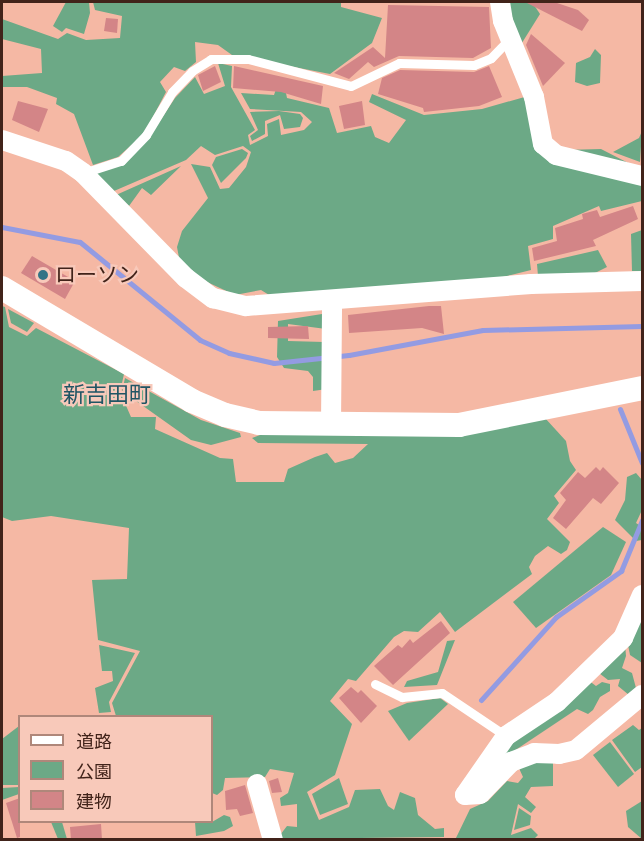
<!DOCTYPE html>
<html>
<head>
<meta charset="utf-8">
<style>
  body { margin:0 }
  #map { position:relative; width:644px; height:841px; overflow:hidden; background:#f5b8a4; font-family:"Work Sans","Noto Sans JP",sans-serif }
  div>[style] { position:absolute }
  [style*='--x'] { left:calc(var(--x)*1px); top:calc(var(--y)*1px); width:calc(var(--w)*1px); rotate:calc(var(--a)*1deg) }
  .green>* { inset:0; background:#6ca986 }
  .stream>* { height:5px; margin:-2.5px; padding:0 2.5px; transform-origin:2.5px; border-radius:2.5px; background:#939be2 }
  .building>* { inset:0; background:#d38587 }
  .service>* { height:9px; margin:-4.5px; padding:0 4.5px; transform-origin:4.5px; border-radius:4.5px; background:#fff }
  .minor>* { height:20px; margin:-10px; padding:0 10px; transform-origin:10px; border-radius:10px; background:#fff }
  .tertiary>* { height:24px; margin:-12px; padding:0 12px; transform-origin:12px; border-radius:12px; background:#fff }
  .dots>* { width:16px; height:16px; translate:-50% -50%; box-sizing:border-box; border:3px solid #f8c9ba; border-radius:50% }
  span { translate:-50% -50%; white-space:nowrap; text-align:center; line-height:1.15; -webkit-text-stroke:4.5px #f8c9ba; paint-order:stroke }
  .poi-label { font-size:21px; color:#41231a }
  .left { translate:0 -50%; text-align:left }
  .neighbourhood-label { font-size:22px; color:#205564 }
  .frame { position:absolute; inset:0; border:3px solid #41231a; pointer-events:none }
  .legend { position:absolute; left:18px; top:715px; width:195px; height:108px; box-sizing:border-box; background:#f8c9ba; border:2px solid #af877a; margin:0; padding:8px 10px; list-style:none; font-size:18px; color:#41231a }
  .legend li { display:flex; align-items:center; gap:12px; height:30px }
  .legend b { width:30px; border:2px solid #af877a }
</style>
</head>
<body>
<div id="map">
  <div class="green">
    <div style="clip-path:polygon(66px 2px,89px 2px,90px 13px,84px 34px,66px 28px,62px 32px,53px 26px)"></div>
    <div style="clip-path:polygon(93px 2px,341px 2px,341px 7px,382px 18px,372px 43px,330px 74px,232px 55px,218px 45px,195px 42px,196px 62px,185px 71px,174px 67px,160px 82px,166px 92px,144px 134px,118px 157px,93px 165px,74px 114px,56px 104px,57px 98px,27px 87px,2px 87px,2px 76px,42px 73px,41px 49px,2px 39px,2px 19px,58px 39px,67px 33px,86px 40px,120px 38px,122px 16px,95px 10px)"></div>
    <div style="clip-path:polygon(506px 2px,532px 2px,540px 14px,520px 46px)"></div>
    <div style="clip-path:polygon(595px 49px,601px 55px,600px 83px,587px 86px,575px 82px,576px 63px,590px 57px)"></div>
    <div style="clip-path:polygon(218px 63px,232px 66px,231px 87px,255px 130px,248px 135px,250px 145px,268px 136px,267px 124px,279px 119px,281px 135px,304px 130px,312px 122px,301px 112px,250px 109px,241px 93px,274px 95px,277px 86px,285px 88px,287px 98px,329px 108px,337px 133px,371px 126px,375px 137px,389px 143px,406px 120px,369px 102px,372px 94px,424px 115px,482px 109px,528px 96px,533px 128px,564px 150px,601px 149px,640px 169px,642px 201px,601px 211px,599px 206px,553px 226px,553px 239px,528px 246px,531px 270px,495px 279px,274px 298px,261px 290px,235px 295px,207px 282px,180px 263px,177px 247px,182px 231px,208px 198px,191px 164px,210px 167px,220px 189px,229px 188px,246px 167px,251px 152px,243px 146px,215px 155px,201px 146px,186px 160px,114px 191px,100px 181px,97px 173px,150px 136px,175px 98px,195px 77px,204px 94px,225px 86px)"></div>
    <div style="clip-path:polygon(279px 111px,300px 114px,303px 118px,300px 127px,284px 129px,280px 115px,265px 121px,265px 134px,252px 141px,250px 136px,258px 130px,250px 112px)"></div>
    <div style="clip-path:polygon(642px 131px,640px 162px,613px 152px,639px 138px)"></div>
    <div style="clip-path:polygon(242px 149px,248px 153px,246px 158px,221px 183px,212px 165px,216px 157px)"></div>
    <div style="clip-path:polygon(181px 166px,151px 195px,142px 188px,129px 206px,116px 195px)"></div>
    <div style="clip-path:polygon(642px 230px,642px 271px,632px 271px,631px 234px)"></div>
    <div style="clip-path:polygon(598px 250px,607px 267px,591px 275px,538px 276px,537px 264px)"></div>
    <div style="clip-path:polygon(2px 306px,5px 307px,9px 327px,27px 336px,36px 328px,124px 374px,120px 392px,131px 417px,156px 417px,155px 429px,220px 458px,233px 459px,236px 482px,284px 482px,288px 469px,315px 457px,327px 453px,335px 463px,353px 458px,368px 444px,258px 443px,252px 438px,268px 432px,545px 418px,566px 441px,570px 461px,576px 470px,554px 496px,559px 503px,547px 519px,570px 542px,567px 550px,561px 554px,548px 546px,535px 556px,529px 567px,532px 574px,455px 632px,440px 612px,418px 632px,404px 631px,394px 637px,356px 681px,348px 679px,330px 701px,352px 724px,335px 775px,307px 792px,319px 820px,349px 807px,355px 790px,380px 789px,388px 806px,394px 810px,400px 792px,415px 798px,418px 815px,435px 829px,444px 828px,444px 837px,277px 839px,287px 826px,297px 827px,297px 804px,281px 806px,280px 798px,288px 793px,294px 773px,270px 769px,265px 777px,225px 778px,223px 790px,217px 795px,212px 793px,212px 716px,116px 716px,112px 703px,140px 651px,98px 640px,92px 580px,127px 579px,129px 528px,51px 516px,12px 521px,2px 517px)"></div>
    <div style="clip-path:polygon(8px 309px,34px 323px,27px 332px,11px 323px)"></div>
    <div style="clip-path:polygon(322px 314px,326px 329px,288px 324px,288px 341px,324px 342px,327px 389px,313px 391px,313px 377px,308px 371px,284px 368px,277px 357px,278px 321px)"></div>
    <div style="clip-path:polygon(125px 378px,201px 420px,240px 433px,241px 437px,211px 445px,191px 440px,122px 391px)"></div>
    <div style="clip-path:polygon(636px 473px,642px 480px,642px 510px,636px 523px,642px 527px,642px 540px,636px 541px,615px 520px,625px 500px,627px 477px)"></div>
    <div style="clip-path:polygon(603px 527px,626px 542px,611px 575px,536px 628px,513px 602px)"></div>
    <div style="clip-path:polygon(642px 610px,642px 663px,630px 655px,628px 645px)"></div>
    <div style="clip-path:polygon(455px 640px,437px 685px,404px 687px,407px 681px,438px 672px,447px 641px)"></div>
    <div style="clip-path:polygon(625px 644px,626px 656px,622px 668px,632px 673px,636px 688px,629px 695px,618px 686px,620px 679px,608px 680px,599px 673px)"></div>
    <div style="clip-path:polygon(99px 645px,135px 653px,109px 702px,111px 712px,99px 713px,95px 688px,113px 681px,112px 671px,102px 671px)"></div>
    <div style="clip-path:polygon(588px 680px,596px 686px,602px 682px,610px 684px,610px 691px,600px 697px,593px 710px,588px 714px,577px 709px,505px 757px,501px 751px)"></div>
    <div style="clip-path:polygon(440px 698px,448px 704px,409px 741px,388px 711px,407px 703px)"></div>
    <div style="clip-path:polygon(633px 725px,639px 730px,642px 728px,642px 767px,635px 772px,612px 740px)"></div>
    <div style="clip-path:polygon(19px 726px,19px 785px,2px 785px,2px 739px)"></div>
    <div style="clip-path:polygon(610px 742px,634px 774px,618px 787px,593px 755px)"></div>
    <div style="clip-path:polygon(533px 758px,553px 761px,553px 786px,531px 787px,525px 797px,536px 807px,531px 813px,518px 804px,511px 835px,531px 828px,538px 835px,533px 840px,455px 840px,470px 809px,488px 801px,507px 781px,518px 783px,523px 777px,518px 766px)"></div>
    <div style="clip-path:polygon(339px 778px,348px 804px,320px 815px,312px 794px)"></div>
    <div style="clip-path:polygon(19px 787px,19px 794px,2px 800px,2px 788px)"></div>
    <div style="clip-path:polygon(642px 801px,642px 839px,628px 827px,626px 811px)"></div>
    <div style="clip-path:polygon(519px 808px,531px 816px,530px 825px,514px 830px)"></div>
    <div style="clip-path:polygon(224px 815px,230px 817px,233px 826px,224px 831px,196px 836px,195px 822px,212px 822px)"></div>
    <div style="clip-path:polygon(51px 822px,62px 822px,67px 839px,58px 839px)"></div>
  </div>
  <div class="stream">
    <div style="--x:2;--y:227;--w:79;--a:10.9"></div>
    <div style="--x:80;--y:242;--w:155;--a:39.2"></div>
    <div style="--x:200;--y:340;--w:32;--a:24"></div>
    <div style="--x:229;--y:353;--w:46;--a:12.5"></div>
    <div style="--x:274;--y:363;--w:75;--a:-6.1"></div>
    <div style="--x:349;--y:355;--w:136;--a:-10.6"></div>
    <div style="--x:483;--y:330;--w:159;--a:-1.4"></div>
    <div style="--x:620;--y:409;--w:58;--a:67.8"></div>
    <div style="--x:481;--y:700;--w:112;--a:-47.9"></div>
    <div style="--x:556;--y:617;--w:80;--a:-35.3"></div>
    <div style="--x:621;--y:571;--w:55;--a:-67.6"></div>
  </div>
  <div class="building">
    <div style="clip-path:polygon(525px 2px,554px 2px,578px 10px,589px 20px,582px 31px)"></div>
    <div style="clip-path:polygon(388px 5px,489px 7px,491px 48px,473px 58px,399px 56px,374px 67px,368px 62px,349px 79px,334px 73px,373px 47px,385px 58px)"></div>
    <div style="clip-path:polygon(106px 18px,118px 19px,117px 33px,104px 31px)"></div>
    <div style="clip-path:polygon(531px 34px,565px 63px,543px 86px,526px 45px)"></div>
    <div style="clip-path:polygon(215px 66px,221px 82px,203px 91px,198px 75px)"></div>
    <div style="clip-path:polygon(234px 66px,323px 86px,321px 104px,281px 92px,233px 88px)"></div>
    <div style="clip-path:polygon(489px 66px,502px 97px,479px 106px,424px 112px,423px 108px,378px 94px,382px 78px,400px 70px,474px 72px)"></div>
    <div style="clip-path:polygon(18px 101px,48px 109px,39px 132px,12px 120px)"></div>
    <div style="clip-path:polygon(362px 101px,365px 125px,344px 129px,339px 106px)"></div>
    <div style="clip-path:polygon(633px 206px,638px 219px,593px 240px,596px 246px,534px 261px,532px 248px,557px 241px,555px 228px,583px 219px,582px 214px,597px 210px,600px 217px)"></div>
    <div style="clip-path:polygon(32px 256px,75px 281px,65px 299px,21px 273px)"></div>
    <div style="clip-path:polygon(429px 306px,441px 306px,444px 334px,422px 328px,349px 333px,348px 315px)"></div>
    <div style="clip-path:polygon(308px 326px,309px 339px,268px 338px,268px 327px)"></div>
    <div style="clip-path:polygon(596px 467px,600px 471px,603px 467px,619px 483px,601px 504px,593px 498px,566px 529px,553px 518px,566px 500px,560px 493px,578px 472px,585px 478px)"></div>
    <div style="clip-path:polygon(441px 621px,450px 633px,393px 685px,374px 666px,398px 645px,402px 648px,410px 639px,413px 643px)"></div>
    <div style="clip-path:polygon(351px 687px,358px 693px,361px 690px,377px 706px,361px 723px,339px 698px)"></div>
    <div style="clip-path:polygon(278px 778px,282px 792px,272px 793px,269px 781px)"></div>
    <div style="clip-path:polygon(245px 785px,253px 813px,240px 816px,237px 809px,226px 810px,225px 791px)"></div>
    <div style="clip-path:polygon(20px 798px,20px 837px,17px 838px,6px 803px)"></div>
    <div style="clip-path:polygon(101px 824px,102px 840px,71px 840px,70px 827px)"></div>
  </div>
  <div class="service">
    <div style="--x:83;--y:173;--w:40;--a:-18"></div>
    <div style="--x:121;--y:161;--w:36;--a:-46"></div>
    <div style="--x:146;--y:135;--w:50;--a:-58.8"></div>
    <div style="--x:172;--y:92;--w:29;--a:-46"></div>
    <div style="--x:192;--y:71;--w:22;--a:-32"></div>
    <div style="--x:211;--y:59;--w:37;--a:0"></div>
    <div style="--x:248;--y:59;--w:106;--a:14.7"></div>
    <div style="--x:351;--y:86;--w:53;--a:-25.6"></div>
    <div style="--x:399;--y:63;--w:75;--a:1.5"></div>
    <div style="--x:474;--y:65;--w:18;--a:-22"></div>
    <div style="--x:491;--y:58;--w:28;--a:-46"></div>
    <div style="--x:375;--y:684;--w:30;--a:26"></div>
    <div style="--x:402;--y:697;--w:40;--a:-5.7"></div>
    <div style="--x:442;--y:693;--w:77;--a:33.9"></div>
  </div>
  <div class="minor">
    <div style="--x:500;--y:2;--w:19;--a:81"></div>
    <div style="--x:503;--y:21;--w:82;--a:67.8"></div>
    <div style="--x:534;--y:97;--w:48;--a:79.2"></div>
    <div style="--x:543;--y:144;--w:17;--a:40"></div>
    <div style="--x:556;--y:155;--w:89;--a:13.7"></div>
    <div style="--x:2;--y:140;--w:67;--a:18.2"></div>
    <div style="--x:66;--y:161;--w:21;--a:35"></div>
    <div style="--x:83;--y:173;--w:147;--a:45.6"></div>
    <div style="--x:186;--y:278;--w:34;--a:37"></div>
    <div style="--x:213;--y:298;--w:34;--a:14"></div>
    <div style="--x:246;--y:306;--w:286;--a:-4.4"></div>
    <div style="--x:531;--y:284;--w:111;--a:-1.5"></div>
    <div style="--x:331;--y:425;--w:123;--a:-89.5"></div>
    <div style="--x:257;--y:784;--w:58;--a:74.1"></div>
    <div style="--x:465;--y:795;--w:72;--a:-55.2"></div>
    <div style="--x:506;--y:736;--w:61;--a:-33.7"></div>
    <div style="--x:557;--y:702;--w:92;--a:-44.1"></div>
    <div style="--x:623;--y:638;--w:47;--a:-66.2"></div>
    <div style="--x:465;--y:795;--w:15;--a:-4"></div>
    <div style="--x:480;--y:794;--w:45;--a:-45.9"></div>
    <div style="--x:511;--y:762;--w:25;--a:-21"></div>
    <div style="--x:534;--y:753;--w:25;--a:2"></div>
    <div style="--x:559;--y:754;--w:17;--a:-13"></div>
    <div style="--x:576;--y:750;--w:86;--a:-39.8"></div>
  </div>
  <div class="tertiary">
    <div style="--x:2;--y:288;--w:221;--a:30.7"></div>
    <div style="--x:192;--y:401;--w:36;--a:23"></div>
    <div style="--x:225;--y:415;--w:35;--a:13"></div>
    <div style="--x:259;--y:423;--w:200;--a:0.6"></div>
    <div style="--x:459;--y:425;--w:187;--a:-11.4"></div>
  </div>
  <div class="dots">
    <div style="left:43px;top:275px;background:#327486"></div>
  </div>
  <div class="poi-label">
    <span class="left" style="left:55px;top:275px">ローソン</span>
  </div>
  <div class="neighbourhood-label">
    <span style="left:107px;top:395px">新吉田町</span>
  </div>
  <div class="frame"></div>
  <ul class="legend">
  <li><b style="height:8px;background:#fff"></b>道路</li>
  <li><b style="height:16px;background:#6ca986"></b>公園</li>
  <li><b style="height:16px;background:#d38587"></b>建物</li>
  </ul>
</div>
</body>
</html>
